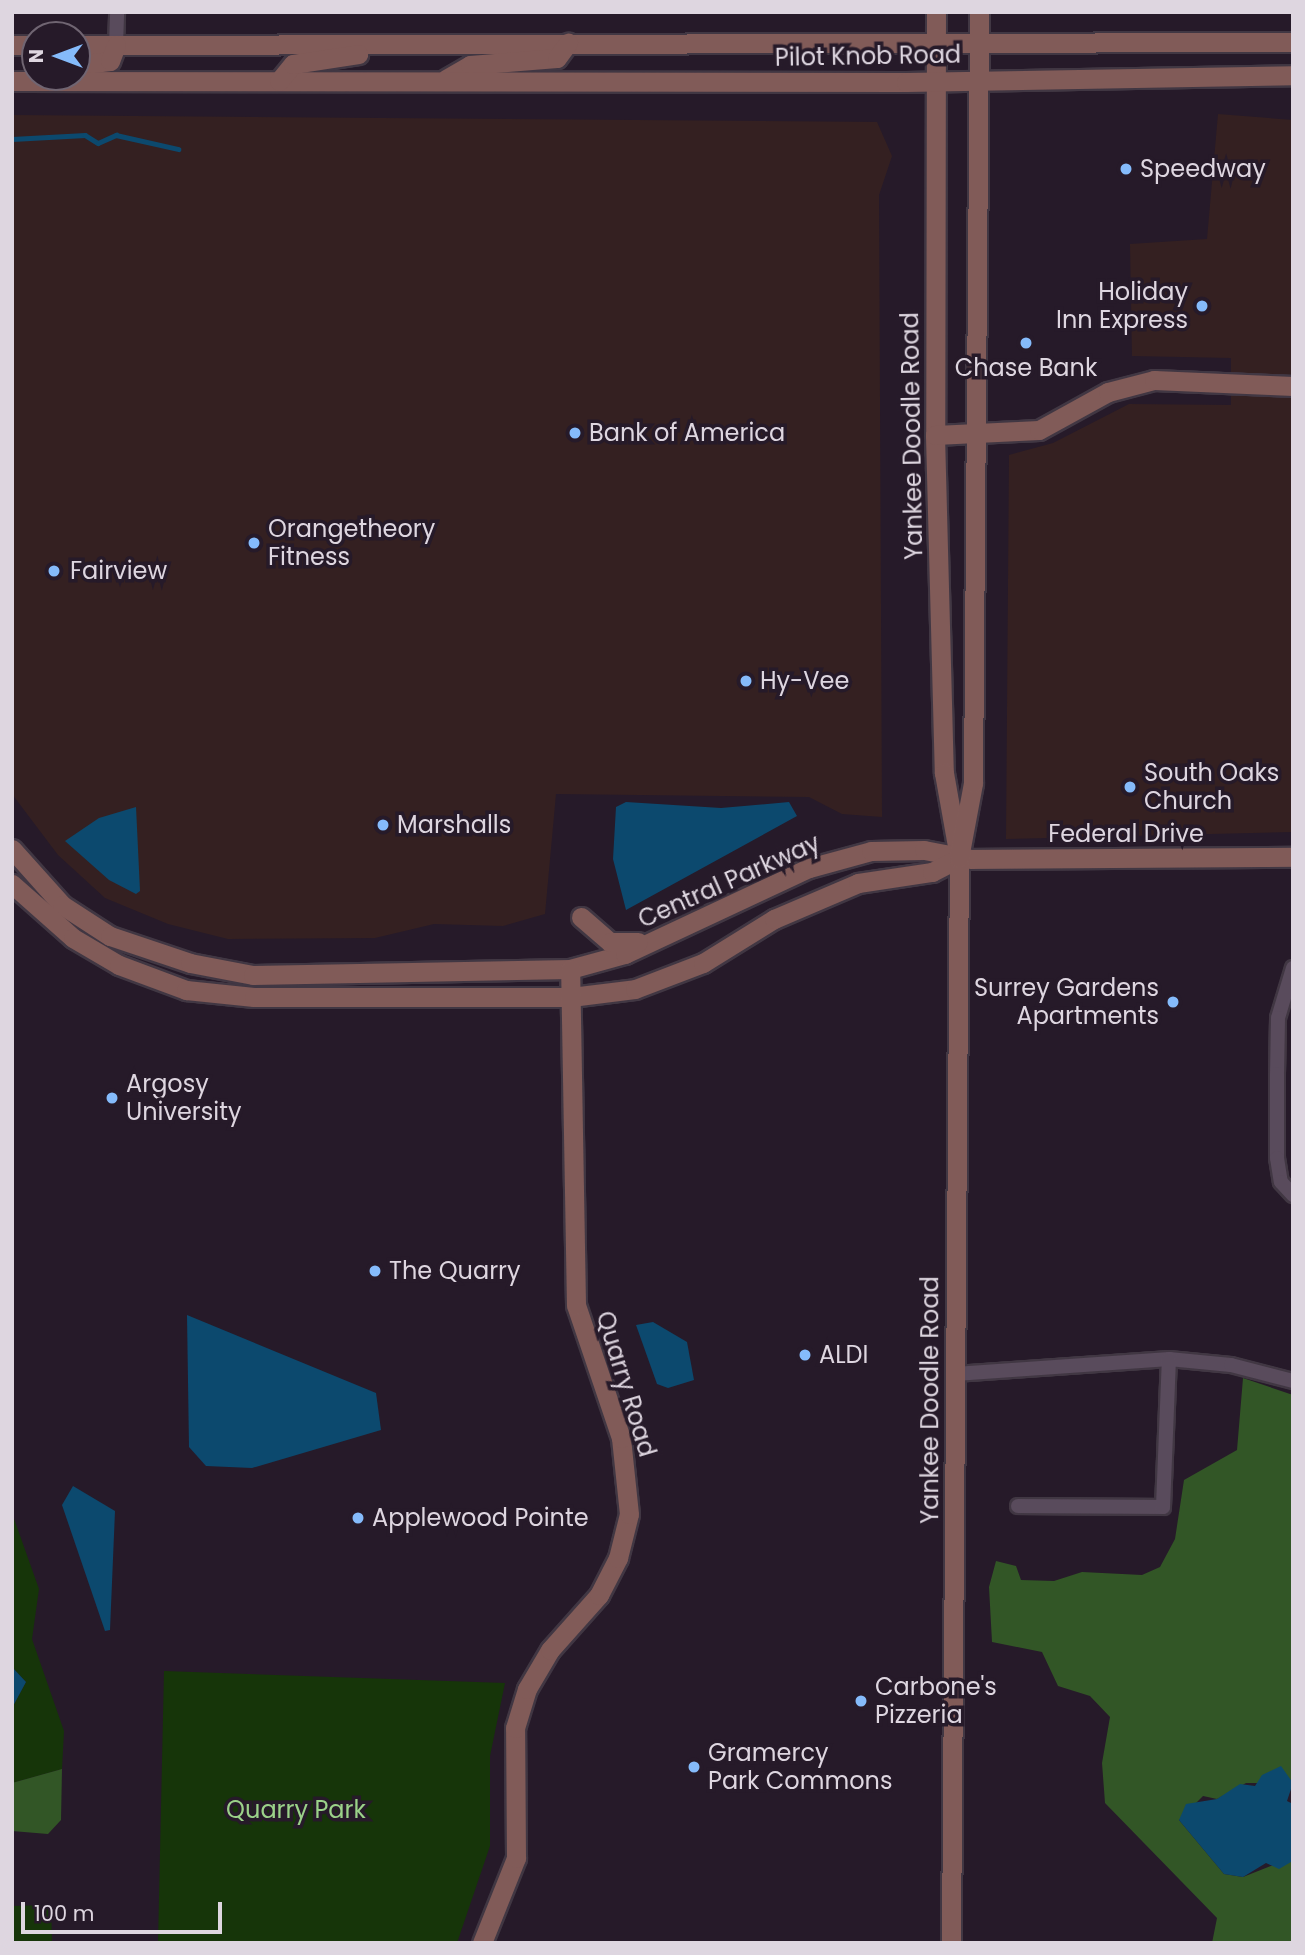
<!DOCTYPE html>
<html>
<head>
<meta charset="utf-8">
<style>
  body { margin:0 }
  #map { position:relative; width:1305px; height:1955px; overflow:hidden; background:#261a29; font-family:Poppins,sans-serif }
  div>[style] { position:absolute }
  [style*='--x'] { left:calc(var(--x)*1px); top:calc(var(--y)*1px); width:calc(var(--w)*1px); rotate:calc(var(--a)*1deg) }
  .commercial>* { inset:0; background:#342021 }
  .green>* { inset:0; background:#163509 }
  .forest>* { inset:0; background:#325626 }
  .water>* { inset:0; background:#0c496e }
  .stream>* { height:4.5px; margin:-2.25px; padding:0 2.25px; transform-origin:2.25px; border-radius:2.25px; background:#0c496e }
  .roads { filter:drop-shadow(2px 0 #413743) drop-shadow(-2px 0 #413743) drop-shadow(0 2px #413743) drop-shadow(0 -2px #413743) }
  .street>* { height:14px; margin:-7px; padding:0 7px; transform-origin:7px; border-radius:7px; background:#594b5c }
  .secondary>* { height:19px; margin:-9.5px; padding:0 9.5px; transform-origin:9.5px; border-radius:9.5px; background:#815b58 }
  .dots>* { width:19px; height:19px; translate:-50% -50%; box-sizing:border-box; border:4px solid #261a29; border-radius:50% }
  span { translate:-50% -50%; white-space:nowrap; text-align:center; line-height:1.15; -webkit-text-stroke:7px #261a29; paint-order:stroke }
  .street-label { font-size:24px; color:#ded6e0 }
  .poi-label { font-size:24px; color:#ded6e0 }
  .left { translate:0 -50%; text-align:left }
  .right { translate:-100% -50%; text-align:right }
  .park-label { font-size:24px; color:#9bd289 }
  .frame { position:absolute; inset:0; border:14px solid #ded6e0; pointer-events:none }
  .north { position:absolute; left:21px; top:21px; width:70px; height:70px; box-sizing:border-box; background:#261a29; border:2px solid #706572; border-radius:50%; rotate:270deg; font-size:19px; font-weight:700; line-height:28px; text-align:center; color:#ded6e0 }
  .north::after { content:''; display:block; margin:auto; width:24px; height:32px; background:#85bbfb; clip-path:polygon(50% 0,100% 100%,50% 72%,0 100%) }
  .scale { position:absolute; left:21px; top:1902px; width:201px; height:32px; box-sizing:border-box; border:4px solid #ded6e0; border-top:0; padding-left:9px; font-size:21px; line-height:24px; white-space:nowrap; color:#ded6e0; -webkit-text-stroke:5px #261a29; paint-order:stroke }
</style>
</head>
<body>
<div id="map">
  <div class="commercial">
    <div style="clip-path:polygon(1218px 114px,1293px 120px,1293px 832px,1006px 839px,1009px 455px,1053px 443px,1129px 404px,1231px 405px,1231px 358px,1132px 356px,1130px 244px,1207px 239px)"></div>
    <div style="clip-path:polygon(12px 115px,877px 122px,892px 156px,879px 195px,882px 817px,842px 814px,809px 797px,556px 794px,545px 914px,503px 926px,434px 924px,375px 938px,228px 939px,168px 924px,105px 898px,58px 855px,12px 794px)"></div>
  </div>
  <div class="green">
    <div style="clip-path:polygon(12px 1513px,39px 1589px,32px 1639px,64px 1731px,62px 1769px,12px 1783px,12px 1708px,26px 1682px,12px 1667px)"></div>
    <div style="clip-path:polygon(164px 1671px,505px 1683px,490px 1756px,490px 1846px,457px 1943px,158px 1943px)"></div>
    <div style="clip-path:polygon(51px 1905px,52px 1942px,12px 1943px,12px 1906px)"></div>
  </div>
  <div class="forest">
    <div style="clip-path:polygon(1243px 1378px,1293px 1395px,1293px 1783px,1246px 1783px,1217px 1799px,1203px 1796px,1179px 1820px,1224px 1874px,1243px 1877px,1293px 1857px,1293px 1943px,1212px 1943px,1217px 1918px,1105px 1803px,1102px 1763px,1110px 1717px,1090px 1696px,1058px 1686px,1042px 1652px,992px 1642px,989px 1587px,996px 1561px,1016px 1566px,1021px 1580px,1054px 1581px,1082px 1572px,1142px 1575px,1160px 1567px,1175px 1539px,1184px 1480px,1237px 1450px)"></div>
    <div style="clip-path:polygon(62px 1769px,61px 1820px,48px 1834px,12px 1831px,12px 1783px)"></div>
  </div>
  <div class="water">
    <div style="clip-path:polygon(626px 802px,721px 808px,789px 802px,797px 816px,626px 910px,613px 859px,616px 807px)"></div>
    <div style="clip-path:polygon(136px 807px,140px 891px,136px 894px,109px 880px,65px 841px,99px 818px)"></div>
    <div style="clip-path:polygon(187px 1315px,376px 1393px,381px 1430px,252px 1468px,206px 1466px,189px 1447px)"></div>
    <div style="clip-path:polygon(653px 1322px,687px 1342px,694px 1380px,668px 1388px,657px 1384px,636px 1325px)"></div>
    <div style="clip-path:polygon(73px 1486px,115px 1511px,110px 1630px,105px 1631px,62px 1505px)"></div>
    <div style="clip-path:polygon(12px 1667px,26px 1682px,12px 1708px)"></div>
    <div style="clip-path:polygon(1281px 1766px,1293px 1783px,1287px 1801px,1293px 1804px,1291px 1862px,1279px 1869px,1266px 1863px,1243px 1877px,1224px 1874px,1179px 1820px,1186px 1804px,1217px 1799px,1240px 1784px,1255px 1786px,1262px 1775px)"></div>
  </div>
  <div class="stream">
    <div style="--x:12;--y:139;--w:73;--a:-3.1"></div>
    <div style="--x:85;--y:135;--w:15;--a:32"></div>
    <div style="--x:98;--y:143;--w:20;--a:-24"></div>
    <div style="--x:116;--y:135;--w:64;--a:12.7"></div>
  </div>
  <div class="roads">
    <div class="street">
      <div style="--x:116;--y:45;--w:33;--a:-88"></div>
      <div style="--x:1293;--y:968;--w:52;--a:106.7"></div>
      <div style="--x:1278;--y:1018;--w:56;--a:91"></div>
      <div style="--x:1277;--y:1074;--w:84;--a:90"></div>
      <div style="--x:1277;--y:1158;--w:24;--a:81"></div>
      <div style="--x:1281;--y:1182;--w:18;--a:47"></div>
      <div style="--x:955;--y:1374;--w:215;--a:-4"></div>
      <div style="--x:1169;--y:1359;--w:62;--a:5.5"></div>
      <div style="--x:1231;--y:1365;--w:64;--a:14.5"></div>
      <div style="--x:1018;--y:1506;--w:145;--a:0.4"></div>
      <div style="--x:1163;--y:1507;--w:148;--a:-87.7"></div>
    </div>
    <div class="secondary">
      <div style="--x:936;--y:12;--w:423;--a:90.1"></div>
      <div style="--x:935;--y:435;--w:338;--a:88.5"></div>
      <div style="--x:944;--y:773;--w:74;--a:79.9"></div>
      <div style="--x:12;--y:45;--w:23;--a:0"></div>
      <div style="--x:77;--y:45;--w:1216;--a:-0.14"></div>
      <div style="--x:77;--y:65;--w:33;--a:-7"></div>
      <div style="--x:110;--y:61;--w:17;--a:-69"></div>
      <div style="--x:446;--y:79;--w:28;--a:-30"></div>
      <div style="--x:470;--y:65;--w:87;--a:-4.6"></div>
      <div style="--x:557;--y:58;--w:19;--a:-54"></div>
      <div style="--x:12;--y:81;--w:894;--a:0.06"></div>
      <div style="--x:906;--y:82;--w:387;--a:-1"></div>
      <div style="--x:279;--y:81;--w:22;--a:-51"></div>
      <div style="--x:293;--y:64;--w:66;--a:-8.7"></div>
      <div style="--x:935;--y:435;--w:104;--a:-2.8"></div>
      <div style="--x:1039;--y:430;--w:79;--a:-28.8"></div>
      <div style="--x:1108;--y:392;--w:48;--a:-14.6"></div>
      <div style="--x:1154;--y:380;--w:139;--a:2.5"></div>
      <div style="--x:12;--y:849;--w:75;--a:48.2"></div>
      <div style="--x:62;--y:905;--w:57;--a:32.9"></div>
      <div style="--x:110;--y:936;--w:84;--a:18.6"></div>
      <div style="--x:190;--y:963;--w:64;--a:10.8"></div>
      <div style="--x:253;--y:975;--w:317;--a:-1.1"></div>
      <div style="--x:570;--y:969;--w:57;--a:-15.3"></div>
      <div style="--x:625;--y:954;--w:203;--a:-25.1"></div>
      <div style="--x:809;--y:868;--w:64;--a:-15.3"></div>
      <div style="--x:871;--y:851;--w:53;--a:-1.1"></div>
      <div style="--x:924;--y:850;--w:48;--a:10.8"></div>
      <div style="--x:971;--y:859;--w:322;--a:-0.4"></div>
      <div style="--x:12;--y:884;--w:81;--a:41.5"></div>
      <div style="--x:73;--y:938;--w:53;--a:30.4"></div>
      <div style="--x:119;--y:965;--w:72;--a:20.5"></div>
      <div style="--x:186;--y:990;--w:68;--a:5.9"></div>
      <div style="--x:254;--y:997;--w:317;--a:0"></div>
      <div style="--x:571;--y:997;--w:64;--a:-7.1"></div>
      <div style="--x:635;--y:989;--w:73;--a:-20.9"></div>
      <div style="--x:703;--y:963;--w:84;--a:-31.8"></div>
      <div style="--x:774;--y:919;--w:91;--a:-23.2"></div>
      <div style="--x:858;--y:883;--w:75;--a:-8.5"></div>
      <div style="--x:932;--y:872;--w:30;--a:-27"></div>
      <div style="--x:581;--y:917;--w:38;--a:41"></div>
      <div style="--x:610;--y:942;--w:28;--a:0"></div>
      <div style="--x:482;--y:1943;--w:92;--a:-68.2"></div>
      <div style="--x:516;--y:1858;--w:130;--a:-90.4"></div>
      <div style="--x:515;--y:1728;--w:41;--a:-72.9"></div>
      <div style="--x:527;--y:1689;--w:45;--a:-59.5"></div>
      <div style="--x:550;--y:1650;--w:74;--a:-48.3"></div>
      <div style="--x:599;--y:1595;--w:42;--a:-62.8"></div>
      <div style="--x:618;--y:1558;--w:45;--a:-76"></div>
      <div style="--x:629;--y:1514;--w:76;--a:-96"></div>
      <div style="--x:621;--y:1438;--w:140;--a:-108.7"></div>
      <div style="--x:576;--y:1305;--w:336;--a:-91"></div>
      <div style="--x:951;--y:1943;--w:1085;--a:-89.58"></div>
      <div style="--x:959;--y:858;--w:76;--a:-79.4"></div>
      <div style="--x:973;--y:783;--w:771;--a:-89.55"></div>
    </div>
  </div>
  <div class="dots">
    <div style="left:1126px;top:169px;background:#85bbfb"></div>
    <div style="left:1202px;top:306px;background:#85bbfb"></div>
    <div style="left:1026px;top:343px;background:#85bbfb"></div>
    <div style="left:575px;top:433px;background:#85bbfb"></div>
    <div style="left:254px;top:543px;background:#85bbfb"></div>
    <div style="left:54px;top:571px;background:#85bbfb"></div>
    <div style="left:746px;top:681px;background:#85bbfb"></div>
    <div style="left:1130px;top:787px;background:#85bbfb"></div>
    <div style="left:383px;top:825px;background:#85bbfb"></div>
    <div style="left:1173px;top:1002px;background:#85bbfb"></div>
    <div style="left:112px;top:1098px;background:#85bbfb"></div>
    <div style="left:375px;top:1271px;background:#85bbfb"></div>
    <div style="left:805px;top:1355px;background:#85bbfb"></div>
    <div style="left:358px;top:1518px;background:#85bbfb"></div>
    <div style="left:861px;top:1701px;background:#85bbfb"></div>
    <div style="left:694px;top:1767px;background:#85bbfb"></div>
  </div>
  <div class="street-label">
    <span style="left:868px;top:56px;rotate:-1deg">Pilot Knob Road</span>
    <span style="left:912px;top:436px;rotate:-91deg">Yankee Doodle Road</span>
    <span style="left:1126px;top:834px">Federal Drive</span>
    <span style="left:729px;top:881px;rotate:-24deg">Central Parkway</span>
    <span style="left:626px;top:1384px;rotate:73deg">Quarry Road</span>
    <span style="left:930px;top:1400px;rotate:-90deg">Yankee Doodle Road</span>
  </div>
  <div class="poi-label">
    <span class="left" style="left:1140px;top:169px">Speedway</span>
    <span class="right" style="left:1188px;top:306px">Holiday<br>Inn Express</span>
    <span style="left:1026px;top:368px">Chase Bank</span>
    <span class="left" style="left:589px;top:433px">Bank of America</span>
    <span class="left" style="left:268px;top:543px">Orangetheory<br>Fitness</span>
    <span class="left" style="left:70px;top:571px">Fairview</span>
    <span class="left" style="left:760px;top:681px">Hy-Vee</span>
    <span class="left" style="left:1144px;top:787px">South Oaks<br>Church</span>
    <span class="left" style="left:397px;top:825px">Marshalls</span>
    <span class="right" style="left:1159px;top:1002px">Surrey Gardens<br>Apartments</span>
    <span class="left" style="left:126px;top:1098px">Argosy<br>University</span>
    <span class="left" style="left:389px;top:1271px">The Quarry</span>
    <span class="left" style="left:819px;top:1355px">ALDI</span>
    <span class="left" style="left:372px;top:1518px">Applewood Pointe</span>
    <span class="left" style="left:875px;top:1701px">Carbone's<br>Pizzeria</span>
    <span class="left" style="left:708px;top:1767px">Gramercy<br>Park Commons</span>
  </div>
  <div class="park-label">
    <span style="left:296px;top:1810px">Quarry Park</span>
  </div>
  <div class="frame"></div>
  <div class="north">N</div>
  <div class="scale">100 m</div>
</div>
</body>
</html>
